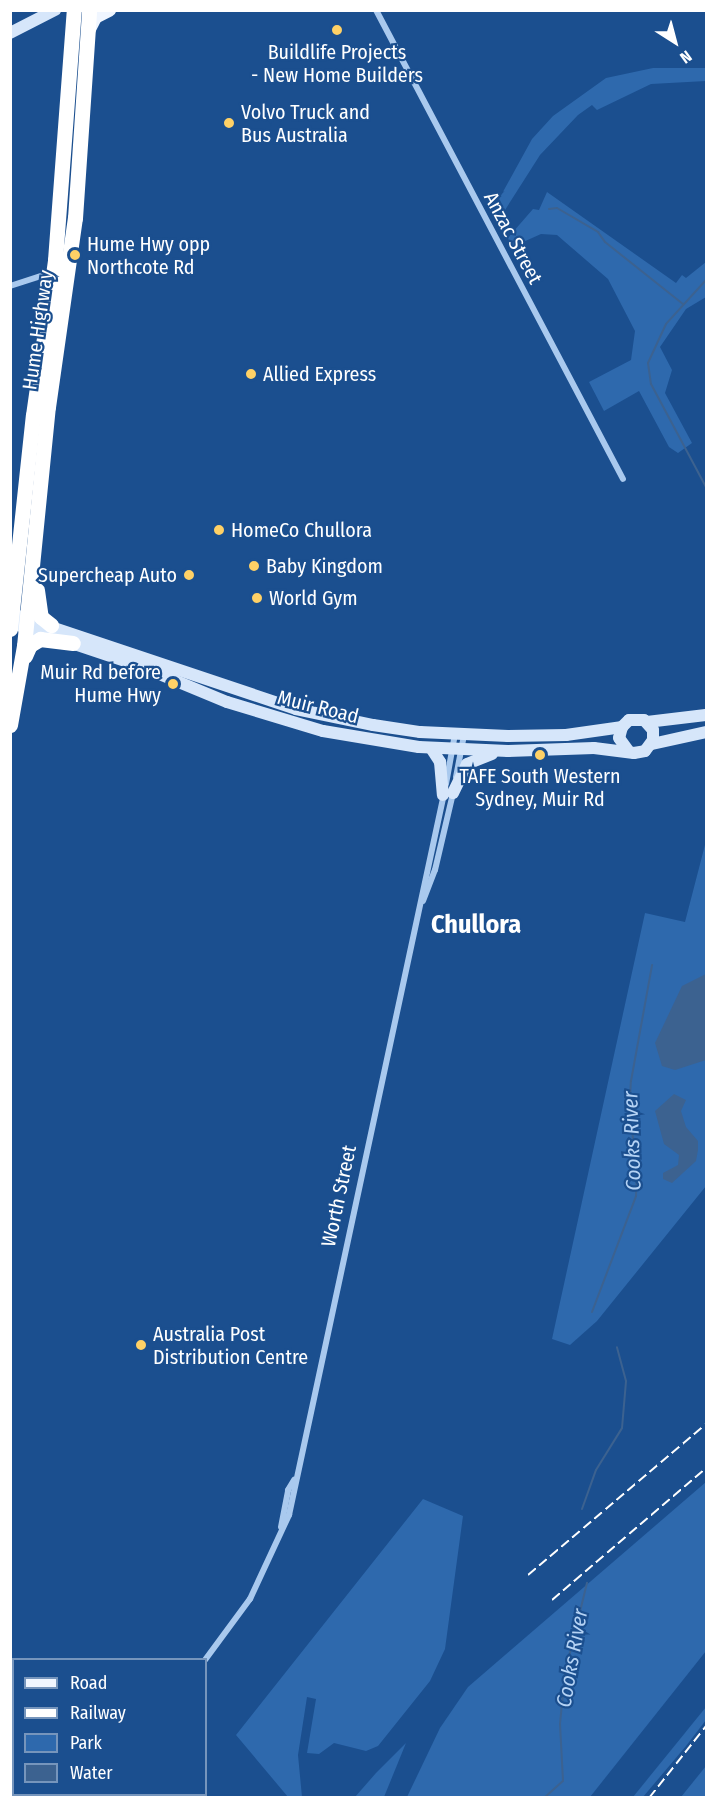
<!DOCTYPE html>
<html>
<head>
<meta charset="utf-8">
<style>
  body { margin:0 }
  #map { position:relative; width:717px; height:1808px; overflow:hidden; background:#1b4f8f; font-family:"Fira Sans Condensed",sans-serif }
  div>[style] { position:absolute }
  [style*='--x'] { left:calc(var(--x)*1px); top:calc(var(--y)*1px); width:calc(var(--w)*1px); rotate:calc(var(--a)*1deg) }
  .green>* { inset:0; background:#2e69ad }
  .water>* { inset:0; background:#3c6290 }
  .stream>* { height:2px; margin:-1px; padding:0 1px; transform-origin:1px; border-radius:1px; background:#3c6290 }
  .street>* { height:6px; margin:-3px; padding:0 3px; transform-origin:3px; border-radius:3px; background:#a9c9ee }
  .secondary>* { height:12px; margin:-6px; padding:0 6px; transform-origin:6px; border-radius:6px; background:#d6e6fa }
  .primary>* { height:14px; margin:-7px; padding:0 7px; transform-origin:7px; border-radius:7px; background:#f0f6ff }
  .highway>* { height:15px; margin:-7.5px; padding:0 7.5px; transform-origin:7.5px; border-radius:7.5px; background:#fff }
  .rail>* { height:2px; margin-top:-1px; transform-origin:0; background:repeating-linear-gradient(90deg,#fff 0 10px,transparent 0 14.5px) }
  .dots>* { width:16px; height:16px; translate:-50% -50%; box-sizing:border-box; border:3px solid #1b4f8f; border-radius:50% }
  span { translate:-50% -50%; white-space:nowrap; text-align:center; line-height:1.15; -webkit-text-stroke:4.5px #1b4f8f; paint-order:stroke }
  .poi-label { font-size:20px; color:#fff }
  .left { translate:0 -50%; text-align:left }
  .right { translate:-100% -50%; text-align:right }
  .street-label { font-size:20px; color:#fff }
  .water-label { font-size:21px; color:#b5d3f5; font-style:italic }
  .district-label { font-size:26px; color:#fff; font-weight:700 }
  .frame { position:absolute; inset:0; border:12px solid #fff; pointer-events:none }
  .legend { position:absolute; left:12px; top:1658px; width:195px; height:138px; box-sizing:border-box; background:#1b4f8f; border:2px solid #7695bc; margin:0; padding:8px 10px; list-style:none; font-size:18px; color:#fff }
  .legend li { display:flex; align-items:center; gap:12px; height:30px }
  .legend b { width:30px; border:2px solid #7695bc }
  .north { position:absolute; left:645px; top:12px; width:60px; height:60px; -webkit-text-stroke:4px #1b4f8f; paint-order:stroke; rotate:144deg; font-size:16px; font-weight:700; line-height:24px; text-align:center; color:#fff }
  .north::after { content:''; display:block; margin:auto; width:21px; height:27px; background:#fff; clip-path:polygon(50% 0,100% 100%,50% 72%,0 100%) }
</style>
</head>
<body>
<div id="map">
  <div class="green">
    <div style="clip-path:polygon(653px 68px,706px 68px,706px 81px,651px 84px,597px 110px,592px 105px,578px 115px,540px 155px,498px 221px,493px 210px,532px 139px,553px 116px,606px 78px)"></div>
    <div style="clip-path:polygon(547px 192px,676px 283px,682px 275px,686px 278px,706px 262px,706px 297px,686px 309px,660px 347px,672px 370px,665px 393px,692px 443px,678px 453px,669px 447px,639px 391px,604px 411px,589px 382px,631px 360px,635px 331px,608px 279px,557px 235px,541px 234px,512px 247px,507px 239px,533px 209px,539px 210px)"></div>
    <div style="clip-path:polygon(706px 841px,706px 1186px,597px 1321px,570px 1345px,552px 1339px,645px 913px,685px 922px)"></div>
    <div style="clip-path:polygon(706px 1482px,706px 1651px,590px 1797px,407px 1797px,440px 1728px,468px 1687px)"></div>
    <div style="clip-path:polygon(423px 1499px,463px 1516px,445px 1649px,430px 1681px,378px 1746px,366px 1751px,334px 1743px,319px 1754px,307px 1753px,316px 1699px,307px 1697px,298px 1755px,302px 1797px,288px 1797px,236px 1735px)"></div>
    <div style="clip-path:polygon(706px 1707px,706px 1720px,686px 1746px,643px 1797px,633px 1797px)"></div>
    <div style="clip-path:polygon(406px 1743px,384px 1797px,355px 1797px,376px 1773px)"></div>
    <div style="clip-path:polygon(706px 1766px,706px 1797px,681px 1797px)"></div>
  </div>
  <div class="water">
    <div style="clip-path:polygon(706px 974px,706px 1060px,675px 1070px,662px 1066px,655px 1043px,682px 986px)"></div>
    <div style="clip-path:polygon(674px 1094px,686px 1100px,681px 1111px,686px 1127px,698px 1141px,698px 1150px,696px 1161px,672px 1183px,663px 1179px,663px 1173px,678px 1165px,679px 1155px,664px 1144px,655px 1111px)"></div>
  </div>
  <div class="stream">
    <div style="--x:549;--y:209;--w:8;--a:-7"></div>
    <div style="--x:557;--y:208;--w:48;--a:30.3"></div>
    <div style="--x:598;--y:232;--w:12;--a:55"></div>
    <div style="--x:605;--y:242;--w:100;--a:38.5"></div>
    <div style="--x:706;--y:280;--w:59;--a:132.3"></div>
    <div style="--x:666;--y:324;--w:43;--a:114.8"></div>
    <div style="--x:648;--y:363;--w:21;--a:82"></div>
    <div style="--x:651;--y:384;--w:117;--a:61.9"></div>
    <div style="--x:592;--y:1312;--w:124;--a:-69.2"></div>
    <div style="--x:636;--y:1196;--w:38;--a:-88"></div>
    <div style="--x:637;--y:1158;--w:42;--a:-101"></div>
    <div style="--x:629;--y:1117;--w:36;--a:-87"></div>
    <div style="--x:631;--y:1081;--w:118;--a:-79.7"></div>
    <div style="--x:582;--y:1509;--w:41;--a:-70.3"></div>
    <div style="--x:596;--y:1470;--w:49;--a:-58.2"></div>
    <div style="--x:622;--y:1428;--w:47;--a:-85.1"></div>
    <div style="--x:626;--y:1381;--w:35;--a:-105"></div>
    <div style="--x:544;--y:1798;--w:25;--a:-42"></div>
    <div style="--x:563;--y:1781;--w:57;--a:-93"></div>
    <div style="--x:560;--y:1724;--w:51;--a:-84.4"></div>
    <div style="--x:565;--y:1673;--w:93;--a:-76.3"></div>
  </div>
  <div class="street">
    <div style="--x:376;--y:10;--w:530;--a:62.23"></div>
    <div style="--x:10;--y:286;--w:45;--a:-18"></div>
    <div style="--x:456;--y:777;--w:43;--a:-79.2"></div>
    <div style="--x:446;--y:784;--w:51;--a:-79.8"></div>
    <div style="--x:423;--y:901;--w:33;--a:-69"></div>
    <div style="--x:435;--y:870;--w:79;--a:-76.8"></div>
    <div style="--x:281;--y:1527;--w:38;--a:-79"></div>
    <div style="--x:288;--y:1490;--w:12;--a:-59"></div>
    <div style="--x:205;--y:1660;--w:76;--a:-53.6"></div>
    <div style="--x:250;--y:1599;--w:93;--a:-65.1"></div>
    <div style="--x:289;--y:1515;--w:737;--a:-77.87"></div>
    <div style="--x:10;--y:1770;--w:4;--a:-14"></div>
  </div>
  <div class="secondary">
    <div style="--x:10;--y:33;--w:51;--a:-27.1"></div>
    <div style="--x:12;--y:614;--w:299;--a:18.5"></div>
    <div style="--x:296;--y:709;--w:79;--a:11.7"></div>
    <div style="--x:373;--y:725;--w:48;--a:8.5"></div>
    <div style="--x:420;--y:732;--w:88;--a:2.6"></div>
    <div style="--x:508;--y:736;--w:58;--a:-1"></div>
    <div style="--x:566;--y:735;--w:57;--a:-8.1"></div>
    <div style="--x:18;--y:625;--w:129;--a:18.6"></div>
    <div style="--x:140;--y:666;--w:94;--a:22.5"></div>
    <div style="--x:227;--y:702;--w:100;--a:16.8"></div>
    <div style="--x:323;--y:731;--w:97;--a:9.5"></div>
    <div style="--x:419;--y:747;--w:89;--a:2.6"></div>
    <div style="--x:508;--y:751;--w:86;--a:-2"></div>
    <div style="--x:594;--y:748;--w:40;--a:7.1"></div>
    <div style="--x:634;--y:753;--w:11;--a:-10"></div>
    <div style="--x:645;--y:751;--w:14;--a:-54"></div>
    <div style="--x:653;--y:740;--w:10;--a:-90"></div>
    <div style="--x:653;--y:730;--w:13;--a:-132"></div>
    <div style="--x:644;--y:720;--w:15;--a:180"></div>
    <div style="--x:629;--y:720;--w:10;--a:135"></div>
    <div style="--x:622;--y:727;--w:11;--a:105"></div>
    <div style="--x:619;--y:738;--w:17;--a:54"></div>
    <div style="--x:647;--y:722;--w:59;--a:-6.8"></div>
    <div style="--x:652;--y:744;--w:55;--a:-12.5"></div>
    <div style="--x:431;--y:748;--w:17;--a:57"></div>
    <div style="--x:440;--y:762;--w:33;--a:85"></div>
    <div style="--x:453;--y:793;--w:32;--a:-64"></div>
    <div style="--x:467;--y:764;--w:27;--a:-22"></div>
  </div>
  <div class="primary">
    <div style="--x:88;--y:31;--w:16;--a:-63"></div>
    <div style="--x:95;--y:17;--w:16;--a:-27"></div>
  </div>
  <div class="highway">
    <div style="--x:37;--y:590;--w:27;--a:82"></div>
    <div style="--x:41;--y:617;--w:13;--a:39"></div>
    <div style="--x:10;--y:629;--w:215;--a:-83.9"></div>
    <div style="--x:33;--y:415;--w:157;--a:-81.9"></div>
    <div style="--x:55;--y:260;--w:251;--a:-85.7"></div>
    <div style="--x:25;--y:656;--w:12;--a:-66"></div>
    <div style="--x:30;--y:645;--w:12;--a:-31"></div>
    <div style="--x:40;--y:639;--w:33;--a:7"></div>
    <div style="--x:10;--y:725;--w:80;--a:-80"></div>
    <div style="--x:24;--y:646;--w:240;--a:-84.3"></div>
    <div style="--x:48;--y:407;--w:191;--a:-81.9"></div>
    <div style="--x:75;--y:218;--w:208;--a:-86.1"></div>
  </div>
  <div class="rail">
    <div style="--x:528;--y:1575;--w:233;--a:-40.3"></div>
    <div style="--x:552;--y:1600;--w:203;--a:-40.6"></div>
    <div style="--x:649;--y:1798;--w:92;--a:-51.6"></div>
  </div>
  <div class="dots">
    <div style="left:337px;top:30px;background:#ffd166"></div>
    <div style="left:229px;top:123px;background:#ffd166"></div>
    <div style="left:75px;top:255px;background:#ffd166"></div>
    <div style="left:251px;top:374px;background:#ffd166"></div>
    <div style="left:219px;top:530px;background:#ffd166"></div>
    <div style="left:254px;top:566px;background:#ffd166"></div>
    <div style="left:189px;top:575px;background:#ffd166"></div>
    <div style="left:257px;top:598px;background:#ffd166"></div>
    <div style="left:173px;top:684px;background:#ffd166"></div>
    <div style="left:540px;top:755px;background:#ffd166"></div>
    <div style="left:141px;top:1345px;background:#ffd166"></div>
  </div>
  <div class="poi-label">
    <span style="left:337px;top:64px">Buildlife Projects<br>- New Home Builders</span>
    <span class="left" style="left:241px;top:124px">Volvo Truck and<br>Bus Australia</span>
    <span class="left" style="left:87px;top:256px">Hume Hwy opp<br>Northcote Rd</span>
    <span class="left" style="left:263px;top:374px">Allied Express</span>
    <span class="left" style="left:231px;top:530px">HomeCo Chullora</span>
    <span class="left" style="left:266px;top:566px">Baby Kingdom</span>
    <span class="right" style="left:177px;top:575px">Supercheap Auto</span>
    <span class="left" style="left:269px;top:598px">World Gym</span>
    <span class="right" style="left:161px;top:684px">Muir Rd before<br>Hume Hwy</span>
    <span style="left:540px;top:788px">TAFE South Western<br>Sydney, Muir Rd</span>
    <span class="left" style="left:153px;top:1346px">Australia Post<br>Distribution Centre</span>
  </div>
  <div class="street-label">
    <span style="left:513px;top:238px;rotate:62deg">Anzac Street</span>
    <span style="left:38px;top:330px;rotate:-82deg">Hume Highway</span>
    <span style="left:318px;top:707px;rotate:14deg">Muir Road</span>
    <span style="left:339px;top:1196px;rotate:-78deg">Worth Street</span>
  </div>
  <div class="water-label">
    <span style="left:632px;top:1141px;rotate:-92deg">Cooks River</span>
    <span style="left:572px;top:1658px;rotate:-80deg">Cooks River</span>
  </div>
  <div class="district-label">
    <span style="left:476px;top:925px">Chullora</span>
  </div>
  <div class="frame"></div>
  <ul class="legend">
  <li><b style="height:8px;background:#f0f6ff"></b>Road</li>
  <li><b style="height:8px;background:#fff"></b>Railway</li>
  <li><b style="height:16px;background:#2e69ad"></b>Park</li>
  <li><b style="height:16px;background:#3c6290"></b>Water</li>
  </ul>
  <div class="north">N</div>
</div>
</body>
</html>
